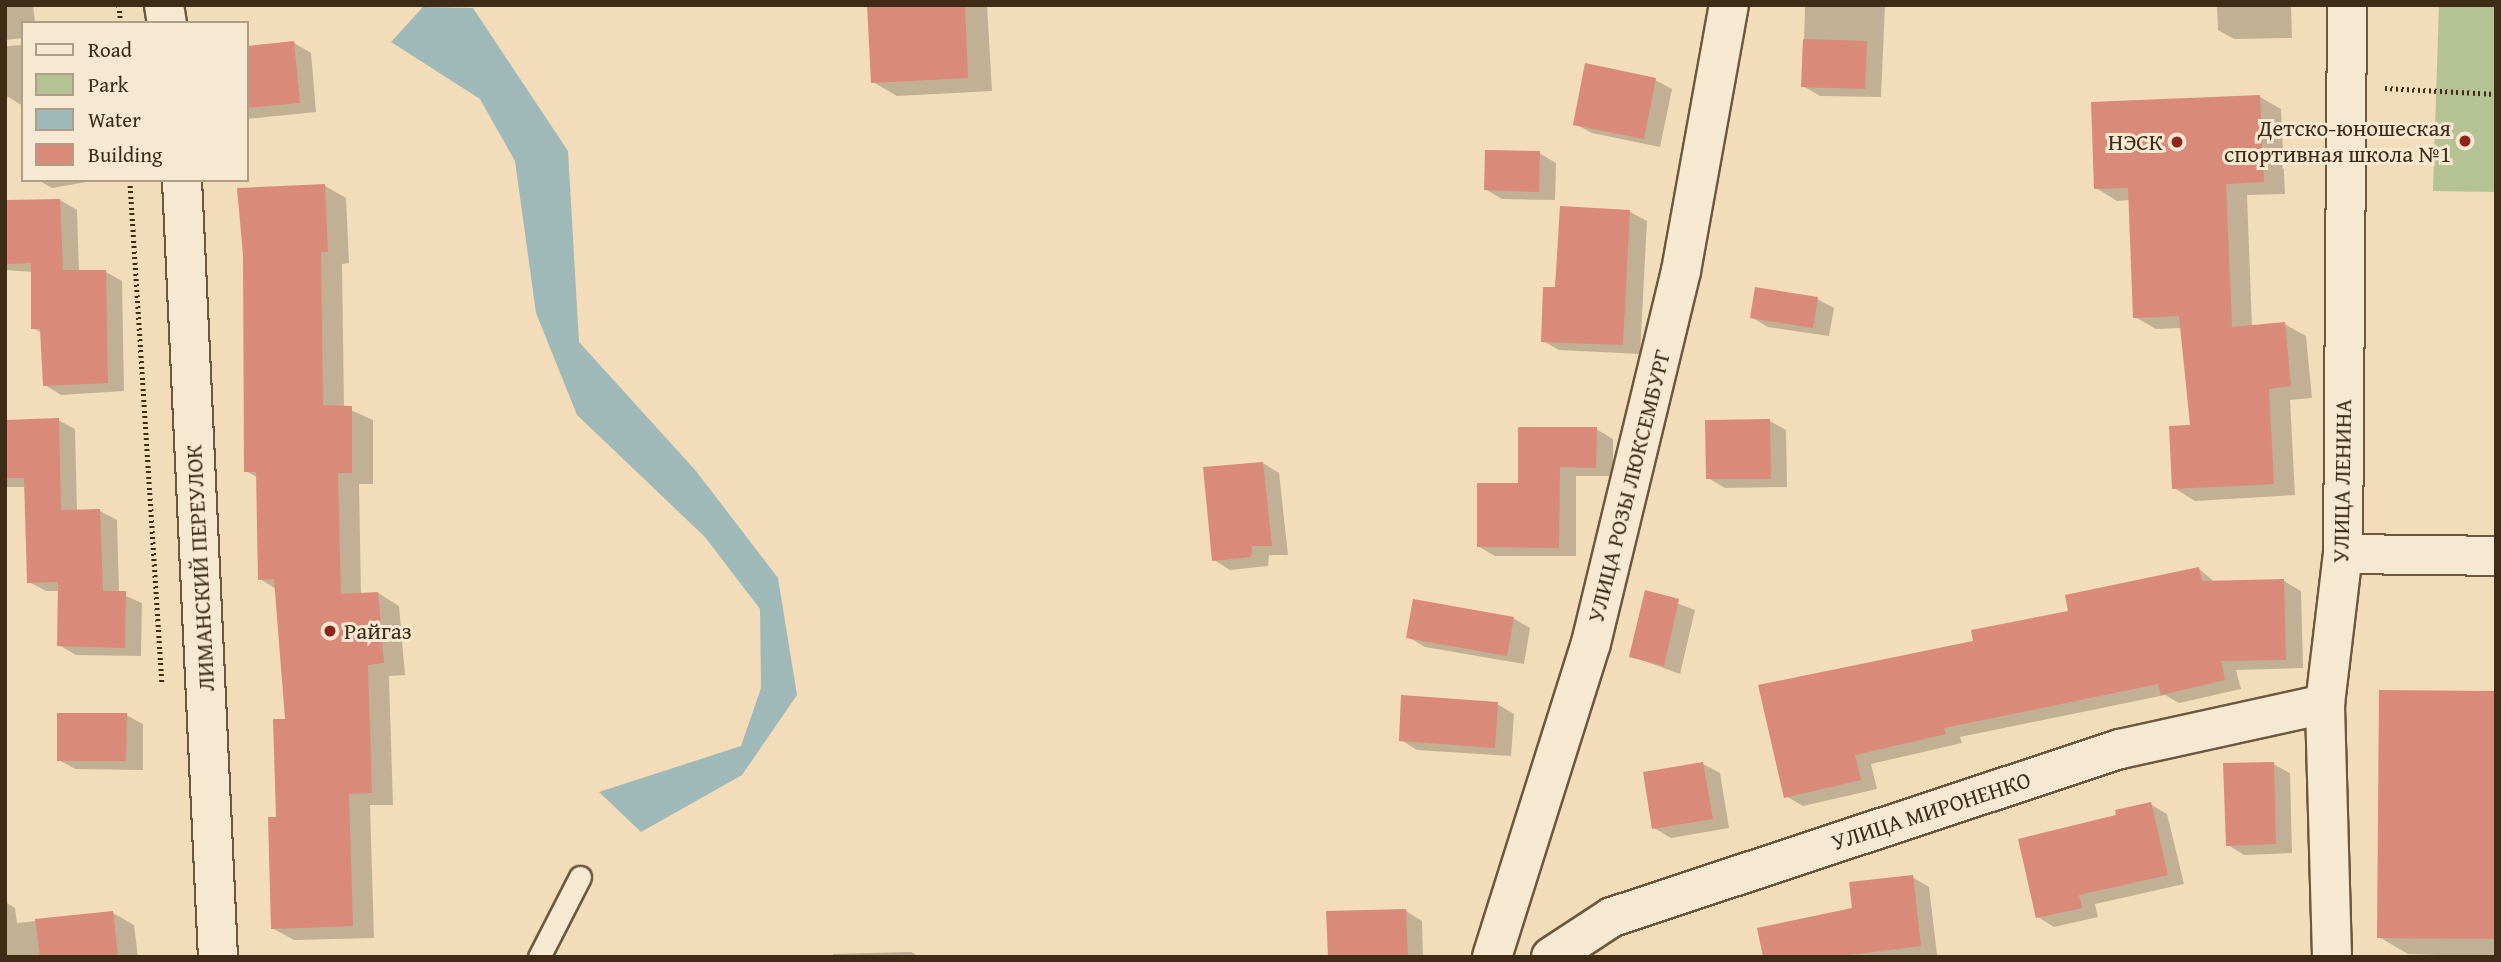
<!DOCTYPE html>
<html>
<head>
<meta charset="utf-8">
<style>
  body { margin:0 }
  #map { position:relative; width:2501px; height:962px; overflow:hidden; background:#f3dcb9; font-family:"Gentium Book Plus",serif }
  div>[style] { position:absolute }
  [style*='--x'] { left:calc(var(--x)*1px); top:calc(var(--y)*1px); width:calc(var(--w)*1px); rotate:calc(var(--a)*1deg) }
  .green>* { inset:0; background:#b5c294 }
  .water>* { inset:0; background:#9eb9b8 }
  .shadow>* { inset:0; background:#0003 }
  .building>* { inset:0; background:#d98a79 }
  .path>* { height:4.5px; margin-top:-2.25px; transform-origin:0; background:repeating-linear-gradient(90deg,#402c16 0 2px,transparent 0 5.5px) }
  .roads { filter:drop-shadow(2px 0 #6d583f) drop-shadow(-2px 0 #6d583f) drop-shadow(0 2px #6d583f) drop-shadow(0 -2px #6d583f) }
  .service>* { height:21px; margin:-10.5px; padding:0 10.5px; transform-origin:10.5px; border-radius:10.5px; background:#f7e8d2 }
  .minor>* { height:38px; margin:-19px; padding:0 19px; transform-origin:19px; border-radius:19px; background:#f7e8d2 }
  .dots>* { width:19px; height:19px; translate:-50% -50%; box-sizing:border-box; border:4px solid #f7e8d2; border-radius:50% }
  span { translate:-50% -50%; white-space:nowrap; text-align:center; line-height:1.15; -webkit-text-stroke:6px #f7e8d2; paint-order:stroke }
  .poi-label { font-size:23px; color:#402c16 }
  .right { translate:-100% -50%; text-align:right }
  .left { translate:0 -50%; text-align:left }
  .street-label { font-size:23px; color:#402c16 }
  .frame { position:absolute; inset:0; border:7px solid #402c16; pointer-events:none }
  .legend { position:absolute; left:21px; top:21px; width:228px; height:161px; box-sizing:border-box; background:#f7e8d2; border:2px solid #ae9d87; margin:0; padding:9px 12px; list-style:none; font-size:21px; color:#402c16 }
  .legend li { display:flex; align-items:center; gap:14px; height:35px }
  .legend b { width:35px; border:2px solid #ae9d87 }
</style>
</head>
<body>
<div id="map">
  <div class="green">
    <div style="clip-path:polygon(2439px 5px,2496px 5px,2496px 192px,2433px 191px)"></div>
  </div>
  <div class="water">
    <div style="clip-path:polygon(423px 7px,473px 8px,568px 151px,579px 342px,696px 471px,778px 578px,797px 695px,742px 775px,641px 832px,599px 792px,741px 746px,761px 688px,760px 609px,705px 537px,577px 415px,536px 313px,515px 161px,480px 99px,391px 42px)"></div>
  </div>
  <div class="shadow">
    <div style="clip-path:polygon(5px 5px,33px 5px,35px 23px,23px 23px,23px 38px,5px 40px)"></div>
    <div style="clip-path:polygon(869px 5px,987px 5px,992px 91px,897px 96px,873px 82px)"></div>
    <div style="clip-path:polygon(1805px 5px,1885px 5px,1881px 97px,1820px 96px,1803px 86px)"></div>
    <div style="clip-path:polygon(2217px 5px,2291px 5px,2292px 38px,2234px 39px,2218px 30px)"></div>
    <div style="clip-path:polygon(294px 43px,311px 53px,316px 112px,247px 119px,247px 48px)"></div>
    <div style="clip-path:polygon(23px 45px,23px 106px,5px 95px,5px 46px)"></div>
    <div style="clip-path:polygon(1655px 80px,1672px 89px,1660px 147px,1592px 133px,1575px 124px)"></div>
    <div style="clip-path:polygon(2260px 97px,2281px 109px,2285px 194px,2247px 195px,2252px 327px,2284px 324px,2306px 336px,2312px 398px,2290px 400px,2295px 495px,2195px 501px,2174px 488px,2192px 426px,2182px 328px,2156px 329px,2135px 317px,2130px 200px,2117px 201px,2096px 188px)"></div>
    <div style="clip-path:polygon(1539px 153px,1556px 163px,1555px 200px,1502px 199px,1485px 189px)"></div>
    <div style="clip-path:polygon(38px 180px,98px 180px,52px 188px)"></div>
    <div style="clip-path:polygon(325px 186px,346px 198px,349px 263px,342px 264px,344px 407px,373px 420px,373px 484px,359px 484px,361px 595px,378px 593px,399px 606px,405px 675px,389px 676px,393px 805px,370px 805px,374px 938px,294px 940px,272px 928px,286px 720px,276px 589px,260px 579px,258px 478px,246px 471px)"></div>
    <div style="clip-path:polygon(60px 200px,77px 210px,79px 272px,106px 272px,122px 281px,124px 391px,61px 395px,45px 385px,42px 333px,33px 328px,33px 272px,5px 270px,5px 202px)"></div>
    <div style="clip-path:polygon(1561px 208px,1630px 212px,1647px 221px,1640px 354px,1559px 350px,1543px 341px,1557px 289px)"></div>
    <div style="clip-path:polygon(1817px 299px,1834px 308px,1829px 336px,1768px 327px,1751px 317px)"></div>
    <div style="clip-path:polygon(58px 420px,75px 429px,77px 511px,100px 511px,117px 520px,119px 593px,142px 603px,141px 656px,76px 655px,59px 645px,60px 591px,46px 591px,29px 582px,26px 487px,5px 487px,5px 421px)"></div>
    <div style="clip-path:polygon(1770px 421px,1786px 430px,1787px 487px,1725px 488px,1708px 478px)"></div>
    <div style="clip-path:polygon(1596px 429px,1613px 439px,1613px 476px,1576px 476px,1576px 556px,1495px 556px,1478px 546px,1520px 485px)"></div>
    <div style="clip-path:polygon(1263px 463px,1279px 473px,1288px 555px,1269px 555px,1268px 566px,1230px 570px,1214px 560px)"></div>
    <div style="clip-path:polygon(2199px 569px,2216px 583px,2284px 581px,2301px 591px,2303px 668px,2236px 670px,2241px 689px,2179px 703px,2165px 695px,1960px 737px,1962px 743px,1871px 764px,1877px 789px,1803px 806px,1786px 796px,1975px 643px)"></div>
    <div style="clip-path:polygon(1646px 592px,1695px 610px,1680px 674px,1631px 656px)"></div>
    <div style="clip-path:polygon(1513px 618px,1530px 628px,1524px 664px,1425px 647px,1408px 637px)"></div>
    <div style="clip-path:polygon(2496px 693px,2496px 957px,2408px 954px,2379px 937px)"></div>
    <div style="clip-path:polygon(1497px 704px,1514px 714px,1511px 756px,1417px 750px,1401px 740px)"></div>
    <div style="clip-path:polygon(126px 715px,143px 724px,143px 770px,75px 769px,59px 760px)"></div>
    <div style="clip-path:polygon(1703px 764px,1720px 773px,1729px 828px,1671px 838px,1654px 828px)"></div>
    <div style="clip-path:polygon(2273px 764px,2290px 773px,2292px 853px,2244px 855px,2228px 845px)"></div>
    <div style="clip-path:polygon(2150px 804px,2167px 814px,2184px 884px,2095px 904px,2098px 917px,2054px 927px,2038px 917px,2118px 817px)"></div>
    <div style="clip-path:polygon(1912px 877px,1929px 887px,1937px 955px,1765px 957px)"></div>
    <div style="clip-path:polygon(5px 902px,15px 908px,17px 923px,113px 913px,134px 925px,138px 957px,5px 957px)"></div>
    <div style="clip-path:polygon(1406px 911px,1422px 921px,1423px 957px,1329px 957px)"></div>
    <div style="clip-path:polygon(911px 952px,920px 957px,833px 957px,833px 954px)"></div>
  </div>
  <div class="building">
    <div style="clip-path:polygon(867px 5px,965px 5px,968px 78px,871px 83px)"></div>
    <div style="clip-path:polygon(1803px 39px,1867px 41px,1865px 89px,1801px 87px)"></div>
    <div style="clip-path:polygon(294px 41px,300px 103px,247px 108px,247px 46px)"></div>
    <div style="clip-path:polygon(1585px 63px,1656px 78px,1644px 139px,1573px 125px)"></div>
    <div style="clip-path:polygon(2260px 95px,2264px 182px,2226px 184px,2232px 327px,2285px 322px,2291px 386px,2269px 389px,2274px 484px,2172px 489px,2169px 426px,2190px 425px,2179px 316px,2133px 318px,2128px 188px,2094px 189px,2091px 102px)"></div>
    <div style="clip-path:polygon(1485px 150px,1540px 151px,1539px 192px,1484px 190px)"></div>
    <div style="clip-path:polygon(325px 184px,328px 252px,321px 252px,323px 405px,352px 406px,352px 473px,338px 473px,341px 594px,378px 592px,384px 663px,368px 665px,372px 793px,349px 794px,353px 926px,271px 929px,268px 817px,276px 817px,273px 719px,285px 719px,274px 579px,258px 580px,256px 472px,244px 472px,243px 255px,237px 188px)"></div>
    <div style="clip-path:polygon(60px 199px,63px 270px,106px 270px,108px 383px,43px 386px,40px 329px,31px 329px,31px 263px,5px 264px,5px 200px)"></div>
    <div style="clip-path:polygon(1560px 206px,1630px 210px,1623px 345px,1541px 342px,1543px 287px,1555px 287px)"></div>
    <div style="clip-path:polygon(1755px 287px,1818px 297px,1813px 328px,1750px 318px)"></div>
    <div style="clip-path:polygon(59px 418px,61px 510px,100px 509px,103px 591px,126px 591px,125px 648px,57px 646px,58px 582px,27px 583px,24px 478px,5px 478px,5px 420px)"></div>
    <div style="clip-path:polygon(1770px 419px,1771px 479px,1706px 479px,1705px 420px)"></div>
    <div style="clip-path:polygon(1518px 427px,1597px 427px,1596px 468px,1560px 467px,1559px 548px,1477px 547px,1477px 483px,1518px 483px)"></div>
    <div style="clip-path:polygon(1263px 462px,1272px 546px,1252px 546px,1251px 557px,1212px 561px,1203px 467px)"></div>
    <div style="clip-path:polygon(2199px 567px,2202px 581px,2284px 579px,2286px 660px,2221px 661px,2225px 680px,2161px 695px,2158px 684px,1944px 728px,1946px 734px,1855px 755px,1861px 780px,1784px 798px,1758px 685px,1973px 641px,1971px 630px,2068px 611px,2065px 595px)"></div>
    <div style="clip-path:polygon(1645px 590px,1679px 599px,1664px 666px,1629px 657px)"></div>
    <div style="clip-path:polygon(1413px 599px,1514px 617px,1507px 656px,1406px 638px)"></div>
    <div style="clip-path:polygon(2379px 690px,2496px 691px,2496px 939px,2377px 938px)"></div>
    <div style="clip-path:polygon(1401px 695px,1498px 702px,1495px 748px,1399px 741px)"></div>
    <div style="clip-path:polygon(57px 713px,127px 713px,126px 761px,57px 761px)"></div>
    <div style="clip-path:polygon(1703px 762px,1713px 819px,1652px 829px,1643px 772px)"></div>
    <div style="clip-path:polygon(2274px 762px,2276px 844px,2226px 846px,2223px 763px)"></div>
    <div style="clip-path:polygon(2151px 802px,2168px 875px,2079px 895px,2082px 908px,2036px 918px,2018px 839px,2116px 815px,2115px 810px)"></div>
    <div style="clip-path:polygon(1913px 875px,1921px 946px,1833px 957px,1763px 957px,1757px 928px,1852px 908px,1849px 882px)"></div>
    <div style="clip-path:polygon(1406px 909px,1408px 957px,1328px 957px,1326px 911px)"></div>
    <div style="clip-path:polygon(113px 911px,118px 957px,40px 957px,35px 919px)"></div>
  </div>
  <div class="path">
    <div style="--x:119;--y:5;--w:18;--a:84"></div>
    <div style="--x:2385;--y:88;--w:111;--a:3.1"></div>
    <div style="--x:130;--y:180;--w:503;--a:86.35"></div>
  </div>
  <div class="roads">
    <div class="service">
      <div style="--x:539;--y:957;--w:90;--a:-62.9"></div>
    </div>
    <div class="minor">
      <div style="--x:164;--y:5;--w:18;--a:81"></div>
      <div style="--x:182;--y:180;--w:778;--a:87.35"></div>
      <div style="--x:2343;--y:554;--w:153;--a:0.7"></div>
      <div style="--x:1492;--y:957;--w:329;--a:-72.5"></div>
      <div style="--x:1591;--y:643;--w:383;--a:-76.4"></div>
      <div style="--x:1681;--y:271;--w:270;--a:-79.8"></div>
      <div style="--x:1551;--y:957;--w:73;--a:-33.3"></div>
      <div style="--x:1612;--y:917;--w:535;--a:-18.3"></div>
      <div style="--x:2120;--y:749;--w:210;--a:-12.4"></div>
      <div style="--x:2332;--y:957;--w:253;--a:-91.6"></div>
      <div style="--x:2325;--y:704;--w:151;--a:-83.2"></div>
      <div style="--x:2343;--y:554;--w:549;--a:-89.58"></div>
    </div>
  </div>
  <div class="dots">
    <div style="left:2465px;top:141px;background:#8f2418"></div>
    <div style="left:2177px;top:142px;background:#8f2418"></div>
    <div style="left:330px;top:631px;background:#8f2418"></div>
  </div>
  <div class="poi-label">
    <span class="right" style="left:2451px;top:141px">Детско-юношеская<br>спортивная школа №1</span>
    <span class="right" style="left:2163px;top:142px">НЭСК</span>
    <span class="left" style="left:344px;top:631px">Райгаз</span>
  </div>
  <div class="street-label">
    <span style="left:2342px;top:481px;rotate:-89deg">УЛИЦА ЛЕНИНА</span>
    <span style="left:1629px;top:486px;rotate:-76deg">УЛИЦА РОЗЫ ЛЮКСЕМБУРГ</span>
    <span style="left:200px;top:568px;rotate:-93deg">ЛИМАНСКИЙ ПЕРЕУЛОК</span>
    <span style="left:1931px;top:811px;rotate:-18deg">УЛИЦА МИРОНЕНКО</span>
  </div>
  <div class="frame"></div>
  <ul class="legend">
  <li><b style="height:9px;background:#f7e8d2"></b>Road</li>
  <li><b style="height:19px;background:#b5c294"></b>Park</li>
  <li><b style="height:19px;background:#9eb9b8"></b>Water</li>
  <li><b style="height:19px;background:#d98a79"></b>Building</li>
  </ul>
</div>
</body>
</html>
